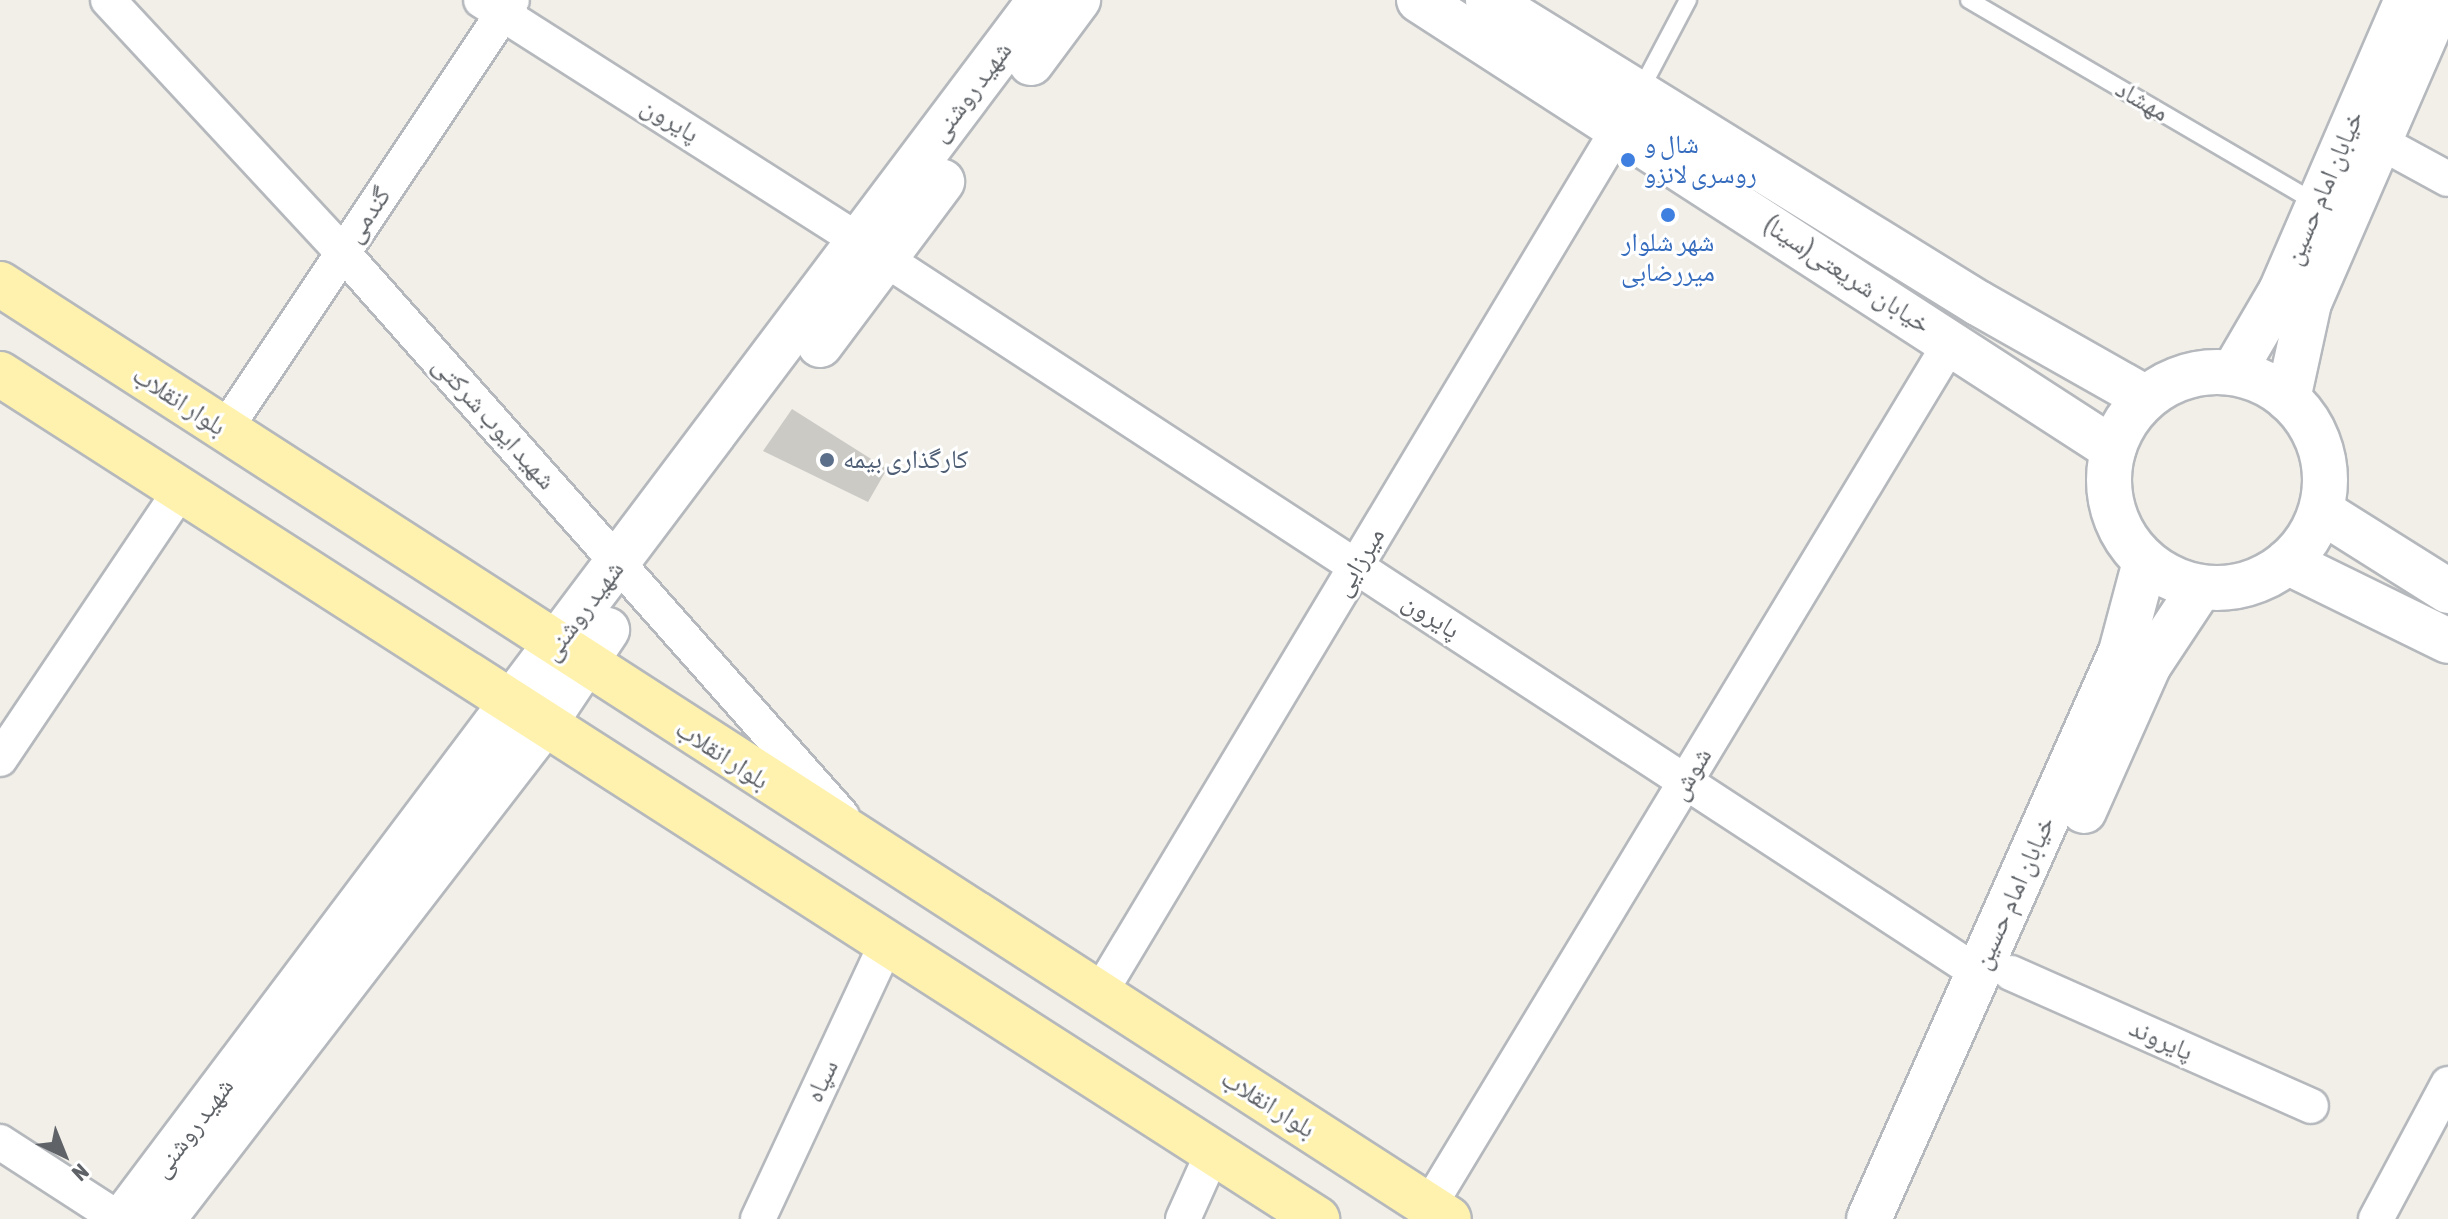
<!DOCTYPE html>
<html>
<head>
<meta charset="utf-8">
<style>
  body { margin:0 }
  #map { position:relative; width:2448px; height:1219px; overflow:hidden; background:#f1efe8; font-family:"Asap Condensed","Noto Naskh Arabic",sans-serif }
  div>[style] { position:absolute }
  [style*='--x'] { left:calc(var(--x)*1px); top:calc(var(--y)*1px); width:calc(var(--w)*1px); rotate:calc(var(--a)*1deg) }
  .building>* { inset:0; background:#cccac5 }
  .roads { filter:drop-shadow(2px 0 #b5b8bc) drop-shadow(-2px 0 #b5b8bc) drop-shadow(0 2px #b5b8bc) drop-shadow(0 -2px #b5b8bc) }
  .lane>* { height:16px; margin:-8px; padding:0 8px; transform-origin:8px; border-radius:8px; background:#fff }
  .street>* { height:34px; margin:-17px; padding:0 17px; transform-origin:17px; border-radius:17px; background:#fff }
  .secondary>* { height:44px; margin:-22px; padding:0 22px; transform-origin:22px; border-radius:22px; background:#fff }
  .secondary>.ring { margin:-22px; padding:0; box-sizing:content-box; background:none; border:44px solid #fff; border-radius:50% }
  .primary>* { height:44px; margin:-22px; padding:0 22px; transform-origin:22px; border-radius:22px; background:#fff2af }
  .dots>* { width:22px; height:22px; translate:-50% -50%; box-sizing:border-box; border:4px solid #fff; border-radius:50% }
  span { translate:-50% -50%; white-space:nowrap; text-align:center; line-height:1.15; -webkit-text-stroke:6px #fff; paint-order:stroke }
  .street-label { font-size:26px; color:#5f6368 }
  .shop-label { font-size:26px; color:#366cbe }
  .left { translate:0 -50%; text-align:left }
  .service-label { font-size:26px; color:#4e5e75 }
  .north { position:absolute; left:24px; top:1115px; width:80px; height:80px; -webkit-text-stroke:6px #fff; paint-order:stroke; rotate:137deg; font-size:22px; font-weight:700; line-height:32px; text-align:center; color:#5f6368 }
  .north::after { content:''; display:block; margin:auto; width:28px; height:36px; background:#5f6368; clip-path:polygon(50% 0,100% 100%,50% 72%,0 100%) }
</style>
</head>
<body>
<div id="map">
  <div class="building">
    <div style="clip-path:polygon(792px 409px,887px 469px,868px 502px,763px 451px)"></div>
  </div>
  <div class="roads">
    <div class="lane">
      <div style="--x:1969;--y:0;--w:401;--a:30.3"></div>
      <div style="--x:1640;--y:91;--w:103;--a:-62.2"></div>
    </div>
    <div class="street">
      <div style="--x:108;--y:0;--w:345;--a:47.1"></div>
      <div style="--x:343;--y:253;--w:752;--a:48.45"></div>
      <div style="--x:481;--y:0;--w:449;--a:32.5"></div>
      <div style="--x:2380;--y:142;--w:77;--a:28.6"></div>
      <div style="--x:885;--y:259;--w:1306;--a:33.15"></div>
      <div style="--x:224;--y:431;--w:518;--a:-56.25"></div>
      <div style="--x:0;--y:759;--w:321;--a:-56.1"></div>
      <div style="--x:2011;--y:973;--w:328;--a:23.9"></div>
      <div style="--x:1098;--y:996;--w:1012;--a:-59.03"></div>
      <div style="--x:0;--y:1142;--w:142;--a:32.9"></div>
      <div style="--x:1429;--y:1206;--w:1009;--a:-58.86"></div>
      <div style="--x:758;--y:1219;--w:303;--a:-65"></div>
      <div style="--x:1183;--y:1219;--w:73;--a:-65.9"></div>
      <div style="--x:2376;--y:1219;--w:153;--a:-61.9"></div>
    </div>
    <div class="secondary">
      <div style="--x:1419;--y:0;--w:827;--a:32.9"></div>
      <div style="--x:1488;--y:0;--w:576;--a:31.73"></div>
      <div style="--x:1978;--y:303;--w:193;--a:29.5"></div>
      <div style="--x:1031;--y:63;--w:79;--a:-53.3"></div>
      <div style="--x:820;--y:345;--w:204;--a:-53.2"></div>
      <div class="ring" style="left:2109px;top:372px;width:172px;height:172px"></div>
      <div style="--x:2233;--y:373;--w:95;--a:-59.7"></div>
      <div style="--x:2281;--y:291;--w:317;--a:-66.6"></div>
      <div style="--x:2288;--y:399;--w:98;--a:-77.7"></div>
      <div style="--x:2309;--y:303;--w:331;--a:-66.5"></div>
      <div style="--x:2321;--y:511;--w:150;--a:32.2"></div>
      <div style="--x:2287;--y:562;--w:179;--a:26.1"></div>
      <div style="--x:2084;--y:811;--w:160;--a:-66"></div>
      <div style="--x:2149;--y:665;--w:92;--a:-56.5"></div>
      <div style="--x:123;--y:1219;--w:1525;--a:-53.05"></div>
      <div style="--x:163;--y:1219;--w:626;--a:-52.4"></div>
      <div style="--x:545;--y:723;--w:112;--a:-56.3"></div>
      <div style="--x:1869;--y:1219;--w:620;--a:-66.04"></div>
      <div style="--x:2121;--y:652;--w:93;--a:-75.1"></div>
    </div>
    <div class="primary">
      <div style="--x:0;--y:284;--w:1724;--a:32.83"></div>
      <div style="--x:0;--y:374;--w:1565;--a:32.68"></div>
    </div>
  </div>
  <div class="dots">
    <div style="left:1628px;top:160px;background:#3f7fe0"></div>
    <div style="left:1668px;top:215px;background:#3f7fe0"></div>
    <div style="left:827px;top:460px;background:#5c6f8a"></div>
  </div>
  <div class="street-label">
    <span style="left:971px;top:92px;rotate:-53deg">شهید روشنی</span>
    <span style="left:2142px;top:101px;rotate:30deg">مهشاد</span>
    <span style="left:670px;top:120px;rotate:32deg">پایرون</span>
    <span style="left:2324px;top:188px;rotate:-67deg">خیابان امام حسین</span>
    <span style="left:368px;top:215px;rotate:-56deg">گندمی</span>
    <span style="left:1847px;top:275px;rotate:33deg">خیابان شریعتی(سینا)</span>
    <span style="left:179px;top:401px;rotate:33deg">بلوار انقلاب</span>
    <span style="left:494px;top:423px;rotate:48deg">شهید ایوب شرکتی</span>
    <span style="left:1359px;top:562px;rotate:-59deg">میرزایی</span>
    <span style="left:583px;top:611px;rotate:-53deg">شهید روشنی</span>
    <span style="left:1431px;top:616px;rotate:33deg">پایرون</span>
    <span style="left:722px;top:755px;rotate:33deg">بلوار انقلاب</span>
    <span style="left:1691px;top:774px;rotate:-59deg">شوش</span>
    <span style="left:2014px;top:893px;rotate:-66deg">خیابان امام حسین</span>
    <span style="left:2161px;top:1040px;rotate:24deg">پایروند</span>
    <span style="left:822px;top:1081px;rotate:-65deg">سپاه</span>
    <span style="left:1268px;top:1104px;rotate:32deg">بلوار انقلاب</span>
    <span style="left:193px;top:1128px;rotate:-53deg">شهید روشنی</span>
  </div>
  <div class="shop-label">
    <span class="left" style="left:1644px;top:160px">شال و<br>روسری لانزو</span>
    <span style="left:1668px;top:258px">شهر شلوار<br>میررضابی</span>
  </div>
  <div class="service-label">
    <span class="left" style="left:843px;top:460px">کارگذاری بیمه</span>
  </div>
  <div class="north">N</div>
</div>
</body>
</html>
